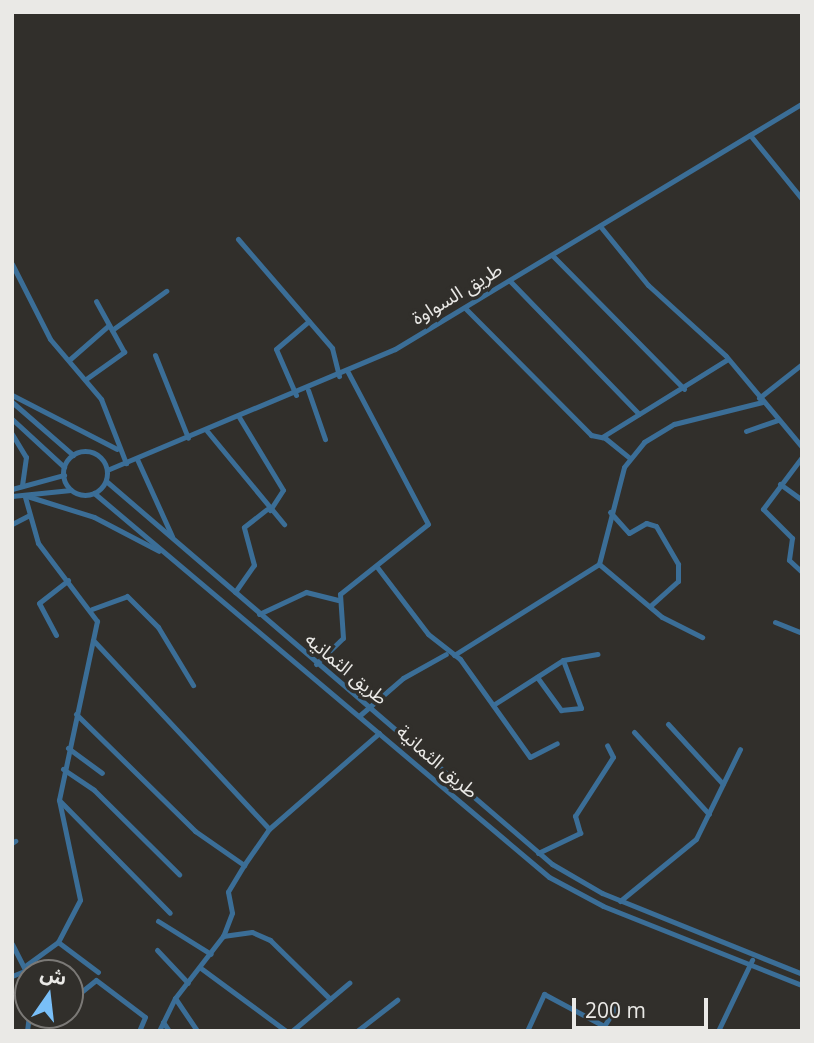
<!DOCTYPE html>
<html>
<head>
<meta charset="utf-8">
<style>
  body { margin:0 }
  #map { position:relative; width:814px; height:1043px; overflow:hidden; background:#312f2b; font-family:"Open Sans","Noto Sans Arabic",sans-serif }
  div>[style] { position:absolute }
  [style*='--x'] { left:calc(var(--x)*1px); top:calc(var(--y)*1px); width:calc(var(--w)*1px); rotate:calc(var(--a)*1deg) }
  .minor>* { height:5px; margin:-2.5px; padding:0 2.5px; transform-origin:2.5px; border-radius:2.5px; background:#3b6e97 }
  .minor>.ring { margin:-2.5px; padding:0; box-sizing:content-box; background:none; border:5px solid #3b6e97; border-radius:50% }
  span { translate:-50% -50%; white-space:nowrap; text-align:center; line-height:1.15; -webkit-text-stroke:7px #312f2b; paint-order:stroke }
  .street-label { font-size:19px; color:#eae9e6 }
  .frame { position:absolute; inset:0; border:14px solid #eae9e6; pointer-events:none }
  .north { position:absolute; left:14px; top:959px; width:70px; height:70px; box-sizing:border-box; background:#312f2b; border:2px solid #7b7976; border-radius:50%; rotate:14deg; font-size:19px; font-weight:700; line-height:28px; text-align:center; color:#eae9e6 }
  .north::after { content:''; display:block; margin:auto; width:24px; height:32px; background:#79bff8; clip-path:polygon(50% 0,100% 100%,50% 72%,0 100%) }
  .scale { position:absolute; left:572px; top:998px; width:136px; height:32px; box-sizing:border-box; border:4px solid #eae9e6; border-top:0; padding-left:9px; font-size:21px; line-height:24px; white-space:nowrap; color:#eae9e6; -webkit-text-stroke:5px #312f2b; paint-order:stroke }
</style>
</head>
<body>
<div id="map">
  <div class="minor">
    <div style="--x:750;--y:135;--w:82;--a:50.9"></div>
    <div style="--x:600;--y:226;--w:76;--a:50.9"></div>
    <div style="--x:648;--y:285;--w:105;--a:42.3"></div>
    <div style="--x:726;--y:356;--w:119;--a:50.1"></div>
    <div style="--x:238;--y:239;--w:144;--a:49.2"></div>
    <div style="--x:332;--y:348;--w:29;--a:76"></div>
    <div style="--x:552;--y:255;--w:188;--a:45.4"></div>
    <div style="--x:12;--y:264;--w:84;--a:63.1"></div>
    <div style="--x:50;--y:339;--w:79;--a:49.6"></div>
    <div style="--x:101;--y:399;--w:69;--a:68.7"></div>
    <div style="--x:510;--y:281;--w:185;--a:45.9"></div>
    <div style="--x:465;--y:308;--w:179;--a:45.2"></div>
    <div style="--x:591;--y:435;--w:14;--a:12"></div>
    <div style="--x:605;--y:438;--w:32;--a:39"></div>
    <div style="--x:112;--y:330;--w:67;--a:-35.8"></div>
    <div style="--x:155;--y:355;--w:89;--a:68.3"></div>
    <div style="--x:69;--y:360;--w:53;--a:-41.2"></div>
    <div style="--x:86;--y:379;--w:47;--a:-35.4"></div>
    <div style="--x:124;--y:352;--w:58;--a:-118.8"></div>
    <div style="--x:308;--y:390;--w:52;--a:70.9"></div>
    <div style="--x:12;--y:395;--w:118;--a:27.2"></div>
    <div style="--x:296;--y:395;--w:50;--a:-113.5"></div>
    <div style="--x:276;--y:349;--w:43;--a:-40.3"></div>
    <div style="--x:759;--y:398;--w:55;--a:-38.3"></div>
    <div style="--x:12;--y:402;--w:81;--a:41"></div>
    <div style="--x:239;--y:417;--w:85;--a:58.9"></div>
    <div style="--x:283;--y:490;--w:24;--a:123"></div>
    <div style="--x:12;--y:419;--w:71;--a:42.7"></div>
    <div style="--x:207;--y:431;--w:121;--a:50.4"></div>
    <div style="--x:746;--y:431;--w:34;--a:-19"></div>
    <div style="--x:12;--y:434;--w:27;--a:59"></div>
    <div style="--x:26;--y:457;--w:29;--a:98"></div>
    <div style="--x:602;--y:437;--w:148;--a:-31.8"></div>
    <div class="ring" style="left:63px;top:451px;width:39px;height:39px"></div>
    <div style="--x:802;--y:457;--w:65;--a:126.9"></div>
    <div style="--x:763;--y:509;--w:41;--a:45"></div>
    <div style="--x:792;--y:538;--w:22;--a:98"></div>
    <div style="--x:789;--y:560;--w:18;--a:43"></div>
    <div style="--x:137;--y:459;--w:85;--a:65.6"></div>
    <div style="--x:107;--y:470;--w:312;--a:-22.8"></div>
    <div style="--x:395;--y:349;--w:476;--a:-31.1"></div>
    <div style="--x:106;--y:481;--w:588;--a:40.65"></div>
    <div style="--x:552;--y:864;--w:58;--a:30.1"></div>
    <div style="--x:602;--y:893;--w:216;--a:22"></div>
    <div style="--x:780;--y:484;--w:27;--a:36"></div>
    <div style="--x:12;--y:489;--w:54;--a:-15.1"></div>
    <div style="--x:94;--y:493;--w:595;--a:40.16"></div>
    <div style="--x:549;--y:877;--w:61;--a:28.2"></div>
    <div style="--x:603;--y:906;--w:214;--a:21.7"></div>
    <div style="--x:12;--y:496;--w:59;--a:-5.8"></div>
    <div style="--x:27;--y:496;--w:70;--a:17.4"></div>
    <div style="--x:94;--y:517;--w:73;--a:27.6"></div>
    <div style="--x:25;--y:497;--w:48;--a:74.2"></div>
    <div style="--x:38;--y:543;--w:98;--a:52.9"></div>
    <div style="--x:97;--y:621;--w:183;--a:102"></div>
    <div style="--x:59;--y:800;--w:102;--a:78.1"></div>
    <div style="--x:80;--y:900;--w:47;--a:117.6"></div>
    <div style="--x:58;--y:942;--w:39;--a:144"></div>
    <div style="--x:610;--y:512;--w:28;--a:48"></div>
    <div style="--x:629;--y:533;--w:20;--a:-30"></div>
    <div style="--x:646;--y:523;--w:10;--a:17"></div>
    <div style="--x:656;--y:526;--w:44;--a:59.9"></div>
    <div style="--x:678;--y:564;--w:17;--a:90"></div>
    <div style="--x:678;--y:581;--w:38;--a:138"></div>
    <div style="--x:12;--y:524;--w:18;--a:-27"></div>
    <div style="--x:599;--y:564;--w:82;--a:40.1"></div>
    <div style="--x:662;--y:617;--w:45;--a:26.6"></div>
    <div style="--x:377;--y:567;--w:84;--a:52.7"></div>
    <div style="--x:428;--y:634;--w:41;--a:38"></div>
    <div style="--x:460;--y:659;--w:120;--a:54.5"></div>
    <div style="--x:530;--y:757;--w:30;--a:-27"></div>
    <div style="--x:235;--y:592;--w:33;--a:-55"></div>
    <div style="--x:254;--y:565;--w:39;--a:-105"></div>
    <div style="--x:244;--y:527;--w:29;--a:-38"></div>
    <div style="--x:92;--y:609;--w:37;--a:-20"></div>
    <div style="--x:127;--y:596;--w:44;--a:45"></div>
    <div style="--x:158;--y:627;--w:68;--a:58.9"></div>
    <div style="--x:259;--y:614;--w:52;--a:-25.1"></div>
    <div style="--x:306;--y:592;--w:33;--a:14"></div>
    <div style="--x:775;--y:622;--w:29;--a:22"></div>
    <div style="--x:56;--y:635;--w:36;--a:-118"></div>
    <div style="--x:39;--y:603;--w:37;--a:-38"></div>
    <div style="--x:93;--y:640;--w:258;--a:47"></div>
    <div style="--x:454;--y:655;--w:171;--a:-32.1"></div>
    <div style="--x:599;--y:564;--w:100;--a:-75.5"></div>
    <div style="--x:624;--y:467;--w:32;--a:-51"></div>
    <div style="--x:644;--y:442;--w:35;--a:-31"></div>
    <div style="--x:674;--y:424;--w:91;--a:-14"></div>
    <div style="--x:316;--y:664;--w:37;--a:-44"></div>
    <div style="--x:343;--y:638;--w:44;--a:-93.9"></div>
    <div style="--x:340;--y:594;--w:112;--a:-38.5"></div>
    <div style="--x:428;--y:524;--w:172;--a:-117.8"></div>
    <div style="--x:537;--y:677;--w:41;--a:54"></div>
    <div style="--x:561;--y:710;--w:20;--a:-6"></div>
    <div style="--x:581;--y:708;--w:51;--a:-110.6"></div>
    <div style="--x:493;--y:705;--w:83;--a:-32.7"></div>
    <div style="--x:563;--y:660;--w:35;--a:-10"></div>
    <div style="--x:76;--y:714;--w:167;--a:44.5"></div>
    <div style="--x:195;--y:831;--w:60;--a:34.8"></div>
    <div style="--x:244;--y:865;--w:31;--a:121"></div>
    <div style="--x:228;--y:892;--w:21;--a:79"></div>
    <div style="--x:232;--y:913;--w:25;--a:111"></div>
    <div style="--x:223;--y:936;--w:78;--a:127.7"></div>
    <div style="--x:175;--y:998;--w:37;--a:116"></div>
    <div style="--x:359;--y:716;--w:58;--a:-40.8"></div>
    <div style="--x:403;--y:678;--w:49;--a:-29.2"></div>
    <div style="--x:668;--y:724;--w:81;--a:47.5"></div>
    <div style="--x:634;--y:732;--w:111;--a:47.6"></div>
    <div style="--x:68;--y:748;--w:42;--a:36.3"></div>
    <div style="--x:63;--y:769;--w:37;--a:34"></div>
    <div style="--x:94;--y:790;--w:120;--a:44.7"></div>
    <div style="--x:59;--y:800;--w:158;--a:45.5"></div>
    <div style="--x:12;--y:843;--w:4;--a:-34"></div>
    <div style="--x:538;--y:853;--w:47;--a:-25.5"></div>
    <div style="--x:580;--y:833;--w:18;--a:-106"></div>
    <div style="--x:575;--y:816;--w:70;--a:-57.2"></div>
    <div style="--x:613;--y:757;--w:13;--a:-117"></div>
    <div style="--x:244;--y:865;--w:44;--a:-55.2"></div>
    <div style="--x:269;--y:829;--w:146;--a:-41.1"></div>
    <div style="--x:620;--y:901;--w:98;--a:-39.2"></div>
    <div style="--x:696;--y:839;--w:100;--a:-63.9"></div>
    <div style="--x:158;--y:921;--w:62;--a:31.9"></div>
    <div style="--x:223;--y:936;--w:29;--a:-8"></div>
    <div style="--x:252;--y:932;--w:20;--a:24"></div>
    <div style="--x:270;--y:940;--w:84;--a:44.5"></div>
    <div style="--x:58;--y:942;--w:50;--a:36.9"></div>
    <div style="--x:12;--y:944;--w:36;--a:63"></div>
    <div style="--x:157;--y:950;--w:45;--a:46.8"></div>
    <div style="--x:202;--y:969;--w:104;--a:36.4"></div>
    <div style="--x:12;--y:976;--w:16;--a:-22"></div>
    <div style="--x:175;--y:998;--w:40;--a:56"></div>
    <div style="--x:70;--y:1001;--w:33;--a:-39"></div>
    <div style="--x:96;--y:980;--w:61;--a:37.1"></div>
    <div style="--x:145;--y:1017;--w:15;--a:113"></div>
    <div style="--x:163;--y:1022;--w:11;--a:56"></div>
    <div style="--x:27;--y:1031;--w:16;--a:-83"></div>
    <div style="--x:292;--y:1031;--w:75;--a:-40.1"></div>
    <div style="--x:357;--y:1031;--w:51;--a:-37.8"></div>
    <div style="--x:527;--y:1031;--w:41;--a:-65.3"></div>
    <div style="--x:544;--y:994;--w:68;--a:28.1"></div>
    <div style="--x:601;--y:1031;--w:32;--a:-58"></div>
    <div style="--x:718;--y:1031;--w:79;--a:-64.4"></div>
  </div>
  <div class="street-label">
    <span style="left:457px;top:294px;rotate:-31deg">طريق السواوة</span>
    <span style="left:346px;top:669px;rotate:40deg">طريق الثمانيه</span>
    <span style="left:437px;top:762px;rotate:41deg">طريق الثمانية</span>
  </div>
  <div class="frame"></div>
  <div class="north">ش</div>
  <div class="scale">200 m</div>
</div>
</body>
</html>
